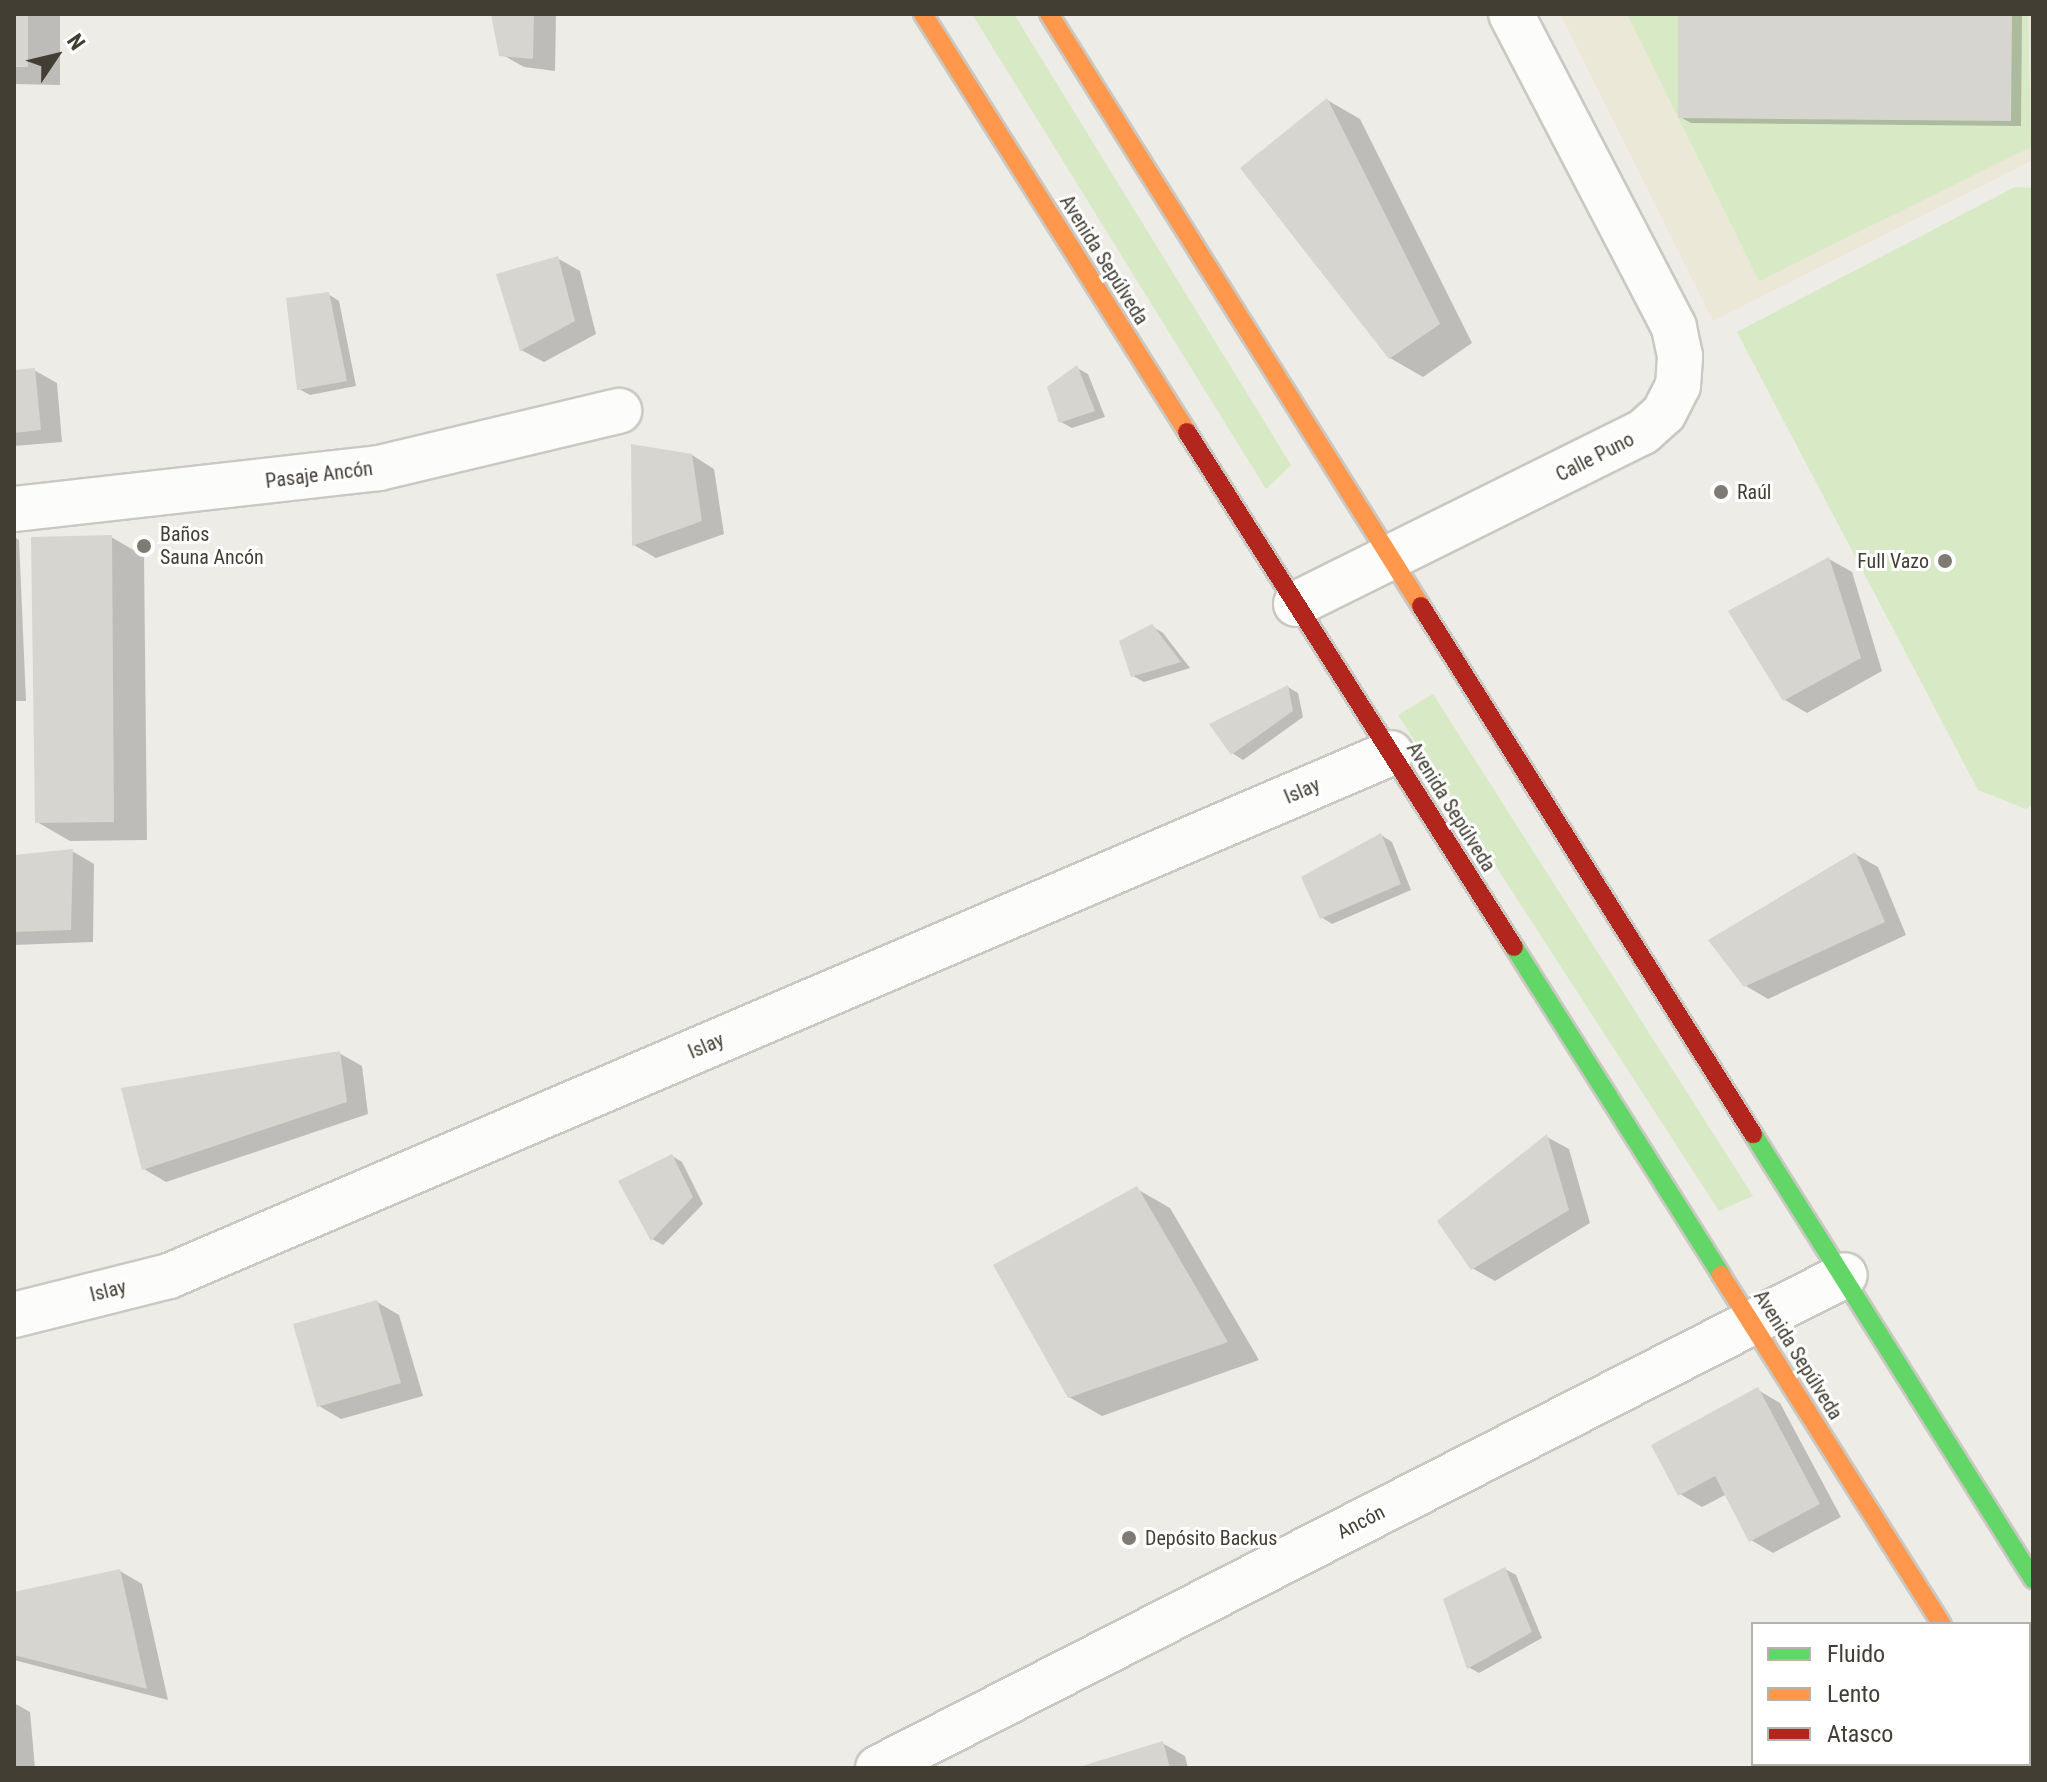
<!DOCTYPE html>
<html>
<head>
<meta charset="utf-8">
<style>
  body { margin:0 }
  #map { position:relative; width:2047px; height:1782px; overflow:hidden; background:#eeece6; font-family:"Roboto Condensed",sans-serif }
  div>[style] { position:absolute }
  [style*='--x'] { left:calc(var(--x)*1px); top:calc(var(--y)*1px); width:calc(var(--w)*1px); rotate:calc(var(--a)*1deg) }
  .education>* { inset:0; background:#ece8d8 }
  .green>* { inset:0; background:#d7e9c5 }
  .shadow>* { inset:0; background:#0003 }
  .building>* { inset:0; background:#d7d5cf }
  .roads { filter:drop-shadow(2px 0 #cac8c2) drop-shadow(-2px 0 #cac8c2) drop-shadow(0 2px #cac8c2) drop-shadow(0 -2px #cac8c2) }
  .street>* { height:44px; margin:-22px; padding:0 22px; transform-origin:22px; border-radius:22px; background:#fcfcfb }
  .fast>* { height:18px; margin:-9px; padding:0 9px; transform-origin:9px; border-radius:9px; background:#63d668 }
  .slow>* { height:18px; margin:-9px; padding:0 9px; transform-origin:9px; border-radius:9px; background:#ff974d }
  .jam>* { height:18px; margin:-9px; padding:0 9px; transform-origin:9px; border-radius:9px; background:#b3261e }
  .dots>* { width:22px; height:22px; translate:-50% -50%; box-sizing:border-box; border:4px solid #fff; border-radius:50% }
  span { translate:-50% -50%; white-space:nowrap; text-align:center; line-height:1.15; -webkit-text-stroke:6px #fff; paint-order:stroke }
  .street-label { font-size:20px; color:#433e33 }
  .poi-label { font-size:20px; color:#433e33 }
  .left { translate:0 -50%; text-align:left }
  .right { translate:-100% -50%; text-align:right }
  .frame { position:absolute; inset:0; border:16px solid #433e33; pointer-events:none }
  .legend { position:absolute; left:1751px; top:1622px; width:280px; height:144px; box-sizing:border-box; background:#fff; border:2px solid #b4b2ad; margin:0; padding:10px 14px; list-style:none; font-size:24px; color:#433e33 }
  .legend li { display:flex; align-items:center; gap:16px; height:40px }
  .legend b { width:40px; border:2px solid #b4b2ad }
  .north { position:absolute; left:16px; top:16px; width:80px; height:80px; -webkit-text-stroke:6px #fff; paint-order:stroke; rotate:55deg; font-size:22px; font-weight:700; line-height:32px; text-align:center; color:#433e33 }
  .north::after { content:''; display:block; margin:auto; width:28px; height:36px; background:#433e33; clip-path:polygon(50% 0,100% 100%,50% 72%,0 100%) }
</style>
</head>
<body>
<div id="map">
  <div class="education">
    <div style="clip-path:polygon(1560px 14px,2033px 14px,2033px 160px,1713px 321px)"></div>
  </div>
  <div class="green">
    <div style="clip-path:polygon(972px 14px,1014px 14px,1291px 465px,1266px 489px)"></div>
    <div style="clip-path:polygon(1627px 14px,2028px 14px,2031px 147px,1759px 281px)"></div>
    <div style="clip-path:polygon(2015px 187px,2033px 188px,2033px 804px,2026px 809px,1978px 790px,1737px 332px)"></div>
    <div style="clip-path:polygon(1433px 694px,1753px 1196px,1719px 1211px,1398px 715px)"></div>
  </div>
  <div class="shadow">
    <div style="clip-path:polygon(14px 14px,60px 14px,60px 85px,14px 84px)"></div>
    <div style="clip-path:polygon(493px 14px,556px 14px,555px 71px,524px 67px,501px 54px)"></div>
    <div style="clip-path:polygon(1680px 14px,2022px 14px,2021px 126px,1691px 123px,1680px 117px)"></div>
    <div style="clip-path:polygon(1327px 100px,1360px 119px,1472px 343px,1423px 377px,1390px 358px)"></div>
    <div style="clip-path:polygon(557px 258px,580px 271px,596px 334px,544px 362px,521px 350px)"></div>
    <div style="clip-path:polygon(328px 294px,339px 301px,356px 386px,310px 395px,299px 389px)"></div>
    <div style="clip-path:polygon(1077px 368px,1088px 374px,1105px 417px,1072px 428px,1061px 422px)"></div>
    <div style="clip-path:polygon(34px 370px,57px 383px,62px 442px,14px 446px,14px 372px)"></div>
    <div style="clip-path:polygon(692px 455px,714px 469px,724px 534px,656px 558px,634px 545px)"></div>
    <div style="clip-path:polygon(14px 537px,19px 540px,26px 701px,14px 701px)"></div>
    <div style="clip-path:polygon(111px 537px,144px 556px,147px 840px,70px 841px,37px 822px)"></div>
    <div style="clip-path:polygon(1829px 559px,1852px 572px,1882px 671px,1807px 713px,1785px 700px)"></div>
    <div style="clip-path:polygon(1152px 626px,1163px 633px,1190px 668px,1144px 682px,1133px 676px)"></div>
    <div style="clip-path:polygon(1288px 687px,1298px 693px,1303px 717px,1243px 760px,1232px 753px)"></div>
    <div style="clip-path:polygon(1381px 835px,1392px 842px,1411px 890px,1332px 924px,1321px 917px)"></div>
    <div style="clip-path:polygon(72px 851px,94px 864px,93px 942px,14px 945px,14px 857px)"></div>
    <div style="clip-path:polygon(1855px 854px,1878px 867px,1906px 935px,1768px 999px,1746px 986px)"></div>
    <div style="clip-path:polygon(339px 1053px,362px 1066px,368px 1114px,166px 1182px,144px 1169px)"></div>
    <div style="clip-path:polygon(1547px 1137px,1569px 1149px,1590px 1223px,1495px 1281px,1472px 1268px)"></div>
    <div style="clip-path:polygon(672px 1156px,682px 1162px,703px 1204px,663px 1245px,652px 1239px)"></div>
    <div style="clip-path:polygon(1137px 1189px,1170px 1208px,1259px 1360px,1102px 1416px,1069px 1397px)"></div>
    <div style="clip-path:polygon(377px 1302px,399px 1315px,423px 1396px,341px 1419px,319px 1406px)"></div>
    <div style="clip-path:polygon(1758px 1390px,1780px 1403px,1841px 1517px,1773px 1553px,1751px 1540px,1727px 1494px,1702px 1507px,1680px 1494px)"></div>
    <div style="clip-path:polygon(1505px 1569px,1516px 1575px,1542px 1638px,1479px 1673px,1468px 1667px)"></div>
    <div style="clip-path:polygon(120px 1571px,142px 1584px,168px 1700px,14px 1660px,14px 1594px)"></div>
    <div style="clip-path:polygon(14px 1703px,30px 1712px,35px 1768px,14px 1766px)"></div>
    <div style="clip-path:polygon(1162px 1743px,1185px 1756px,1188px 1768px,1086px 1768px)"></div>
  </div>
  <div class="building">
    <div style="clip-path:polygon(14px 14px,28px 14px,28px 67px,14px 67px)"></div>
    <div style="clip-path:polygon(491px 14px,534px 14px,533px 59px,499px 56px)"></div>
    <div style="clip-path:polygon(1678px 14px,2012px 14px,2011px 121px,1678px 118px)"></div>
    <div style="clip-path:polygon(1327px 98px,1440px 324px,1389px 359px,1240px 168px)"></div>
    <div style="clip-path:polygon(558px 256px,575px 321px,520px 351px,496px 274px)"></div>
    <div style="clip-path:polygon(329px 292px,347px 381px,297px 390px,286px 298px)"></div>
    <div style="clip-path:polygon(1077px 365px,1095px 411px,1059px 423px,1047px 387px)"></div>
    <div style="clip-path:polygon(35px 368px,41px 430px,14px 433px,14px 370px)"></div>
    <div style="clip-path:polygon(631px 444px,692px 454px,702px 521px,632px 546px)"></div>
    <div style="clip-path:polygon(112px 535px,114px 822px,35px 823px,31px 537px)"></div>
    <div style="clip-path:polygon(1829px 557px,1861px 658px,1783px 701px,1728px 611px)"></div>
    <div style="clip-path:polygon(1152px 624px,1181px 662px,1131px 677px,1119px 641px)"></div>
    <div style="clip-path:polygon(1288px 685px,1293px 711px,1231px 755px,1209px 724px)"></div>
    <div style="clip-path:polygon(1381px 833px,1401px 884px,1320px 919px,1301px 877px)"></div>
    <div style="clip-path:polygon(73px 849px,71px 930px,14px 932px,14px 855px)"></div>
    <div style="clip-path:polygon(1855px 852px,1885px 922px,1744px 987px,1708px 940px)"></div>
    <div style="clip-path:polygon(340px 1051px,347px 1102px,142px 1170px,121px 1088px)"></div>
    <div style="clip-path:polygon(1547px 1134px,1569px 1210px,1471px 1270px,1437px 1221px)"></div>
    <div style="clip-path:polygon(672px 1154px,693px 1197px,651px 1241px,618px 1181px)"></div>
    <div style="clip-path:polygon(1137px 1186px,1228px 1342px,1068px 1398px,993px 1265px)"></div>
    <div style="clip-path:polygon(377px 1300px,401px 1383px,317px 1407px,293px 1324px)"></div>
    <div style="clip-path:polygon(1758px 1387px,1820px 1504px,1749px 1542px,1715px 1476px,1678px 1496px,1651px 1445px)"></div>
    <div style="clip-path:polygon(1505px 1567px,1532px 1632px,1467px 1669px,1443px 1599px)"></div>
    <div style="clip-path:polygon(120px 1569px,147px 1689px,14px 1655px,14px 1592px)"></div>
    <div style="clip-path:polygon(1163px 1741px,1170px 1768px,1079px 1768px,1079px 1767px)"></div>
  </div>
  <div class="roads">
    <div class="street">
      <div style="--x:14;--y:509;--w:367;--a:-6.4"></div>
      <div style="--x:379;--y:468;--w:247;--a:-13.4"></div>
      <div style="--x:1296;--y:604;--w:387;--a:-26.4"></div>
      <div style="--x:1643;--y:432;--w:28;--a:-42"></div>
      <div style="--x:1664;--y:413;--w:30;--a:-63"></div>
      <div style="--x:1678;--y:386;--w:30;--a:-86"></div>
      <div style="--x:1680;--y:356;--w:30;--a:-102"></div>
      <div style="--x:1674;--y:327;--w:353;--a:-117.5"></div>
      <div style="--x:14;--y:1315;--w:160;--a:-14.1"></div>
      <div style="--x:169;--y:1276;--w:1329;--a:-23.17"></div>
      <div style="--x:878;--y:1768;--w:1085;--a:-27.01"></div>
    </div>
    <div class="fast">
      <div style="--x:1514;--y:947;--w:388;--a:57.7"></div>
      <div style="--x:1753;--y:1134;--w:526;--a:57.82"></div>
    </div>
    <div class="slow">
      <div style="--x:923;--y:14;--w:494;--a:57.7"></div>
      <div style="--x:1049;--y:14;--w:699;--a:57.86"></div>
      <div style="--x:1721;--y:1275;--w:413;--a:57.7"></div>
    </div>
    <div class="jam">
      <div style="--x:1187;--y:432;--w:610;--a:57.59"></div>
      <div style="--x:1421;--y:606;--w:624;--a:57.84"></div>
      <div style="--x:2029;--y:1761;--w:7;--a:56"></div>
    </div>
  </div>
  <div class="dots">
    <div style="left:1721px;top:492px;background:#7f7b72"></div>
    <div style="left:144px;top:546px;background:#7f7b72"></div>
    <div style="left:1945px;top:561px;background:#7f7b72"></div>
    <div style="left:1129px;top:1538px;background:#7f7b72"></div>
  </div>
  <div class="street-label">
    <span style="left:1104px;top:260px;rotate:58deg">Avenida Sepúlveda</span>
    <span style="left:1595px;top:457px;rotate:-27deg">Calle Puno</span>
    <span style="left:319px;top:475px;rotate:-7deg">Pasaje Ancón</span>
    <span style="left:1302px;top:791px;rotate:-23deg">Islay</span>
    <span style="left:1451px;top:807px;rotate:58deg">Avenida Sepúlveda</span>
    <span style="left:706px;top:1046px;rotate:-23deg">Islay</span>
    <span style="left:108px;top:1291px;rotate:-14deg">Islay</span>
    <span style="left:1798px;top:1355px;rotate:58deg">Avenida Sepúlveda</span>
    <span style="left:1361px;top:1522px;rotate:-27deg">Ancón</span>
  </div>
  <div class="poi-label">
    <span class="left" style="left:1737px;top:492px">Raúl</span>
    <span class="left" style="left:160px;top:546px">Baños<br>Sauna Ancón</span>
    <span class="right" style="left:1929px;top:561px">Full Vazo</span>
    <span class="left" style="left:1145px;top:1538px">Depósito Backus</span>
  </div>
  <div class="frame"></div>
  <ul class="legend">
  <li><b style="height:10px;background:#63d668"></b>Fluido</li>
  <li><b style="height:10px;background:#ff974d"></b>Lento</li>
  <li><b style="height:10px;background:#b3261e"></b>Atasco</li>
  </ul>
  <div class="north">N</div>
</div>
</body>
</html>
